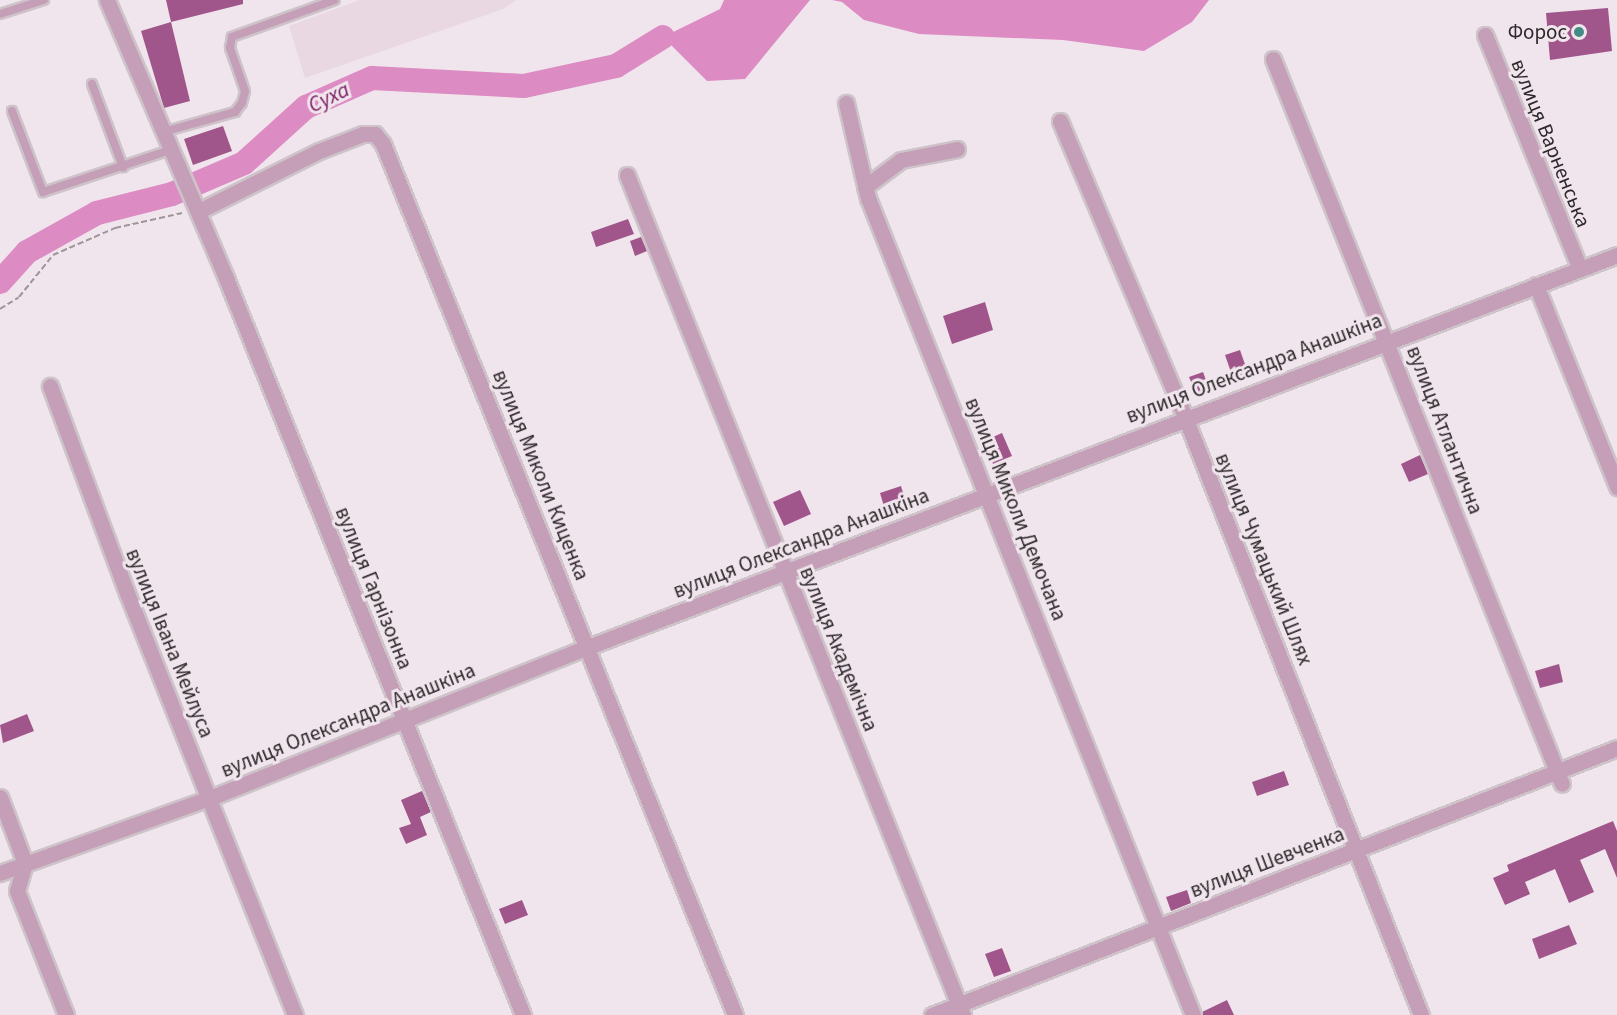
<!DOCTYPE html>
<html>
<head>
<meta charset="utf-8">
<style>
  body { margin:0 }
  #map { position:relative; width:1617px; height:1015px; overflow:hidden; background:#f0e5ec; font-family:"Source Sans 3",sans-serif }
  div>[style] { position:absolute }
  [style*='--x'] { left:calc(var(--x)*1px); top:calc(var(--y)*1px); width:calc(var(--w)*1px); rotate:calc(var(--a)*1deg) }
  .built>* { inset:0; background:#e9d7e2 }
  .water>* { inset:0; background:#dc8bc3 }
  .river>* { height:24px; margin:-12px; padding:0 12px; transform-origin:12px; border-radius:12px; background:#dc8bc3 }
  .building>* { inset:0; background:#a1568b }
  .path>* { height:2px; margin-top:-1px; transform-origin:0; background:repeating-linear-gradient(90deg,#9f969c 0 6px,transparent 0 9px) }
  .roads { filter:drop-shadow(2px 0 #cdc3c9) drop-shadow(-2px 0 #cdc3c9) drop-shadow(0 2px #cdc3c9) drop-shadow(0 -2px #cdc3c9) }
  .service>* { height:8px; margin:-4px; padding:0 4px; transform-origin:4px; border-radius:4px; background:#c49fb7 }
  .minor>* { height:15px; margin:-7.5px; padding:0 7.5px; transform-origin:7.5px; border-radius:7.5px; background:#c49fb7 }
  .dots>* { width:16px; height:16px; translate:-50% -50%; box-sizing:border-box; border:3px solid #f0e5ec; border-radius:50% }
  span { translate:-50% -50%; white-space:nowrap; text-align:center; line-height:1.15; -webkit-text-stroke:6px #f0e5ec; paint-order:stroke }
  .poi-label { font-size:21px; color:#2d282b }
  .right { translate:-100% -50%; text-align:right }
  .street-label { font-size:21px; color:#2d282b }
  .water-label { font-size:22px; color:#791b63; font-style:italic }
</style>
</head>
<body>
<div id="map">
  <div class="built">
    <div style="clip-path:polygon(360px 0,516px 0,503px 9px,305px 78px,289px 26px)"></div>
  </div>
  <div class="water">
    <div style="clip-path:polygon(724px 0,810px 0,745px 79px,707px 81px,663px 37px,720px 9px)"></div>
    <div style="clip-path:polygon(832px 0,1209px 0,1192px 22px,1144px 51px,1063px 40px,919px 34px,864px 20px,842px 2px)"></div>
  </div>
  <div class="river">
    <div style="--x:0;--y:282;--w:40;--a:-48"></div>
    <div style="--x:27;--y:252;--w:80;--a:-29.1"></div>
    <div style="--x:97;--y:213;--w:77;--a:-14.2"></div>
    <div style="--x:172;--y:194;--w:78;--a:-23.3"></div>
    <div style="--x:244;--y:163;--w:84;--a:-42.1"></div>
    <div style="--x:306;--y:107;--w:72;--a:-23.7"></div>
    <div style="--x:372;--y:78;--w:152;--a:3"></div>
    <div style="--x:524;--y:86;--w:94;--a:-12.3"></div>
    <div style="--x:616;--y:66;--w:55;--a:-31.7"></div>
  </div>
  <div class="building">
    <div style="clip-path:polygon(166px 0,243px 0,243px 4px,171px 22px)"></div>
    <div style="clip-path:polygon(1608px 8px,1612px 51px,1550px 60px,1546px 13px)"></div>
    <div style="clip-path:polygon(171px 22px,190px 101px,164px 108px,141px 31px)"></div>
    <div style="clip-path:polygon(223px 126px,232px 151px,193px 165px,184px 139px)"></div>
    <div style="clip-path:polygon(628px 219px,634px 234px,596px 247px,591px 232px)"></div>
    <div style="clip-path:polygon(641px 237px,647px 251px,635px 256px,630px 241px)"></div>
    <div style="clip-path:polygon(985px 302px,993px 330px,952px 344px,943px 316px)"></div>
    <div style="clip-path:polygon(1240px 350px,1248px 373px,1233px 378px,1225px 355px)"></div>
    <div style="clip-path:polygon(1203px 372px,1210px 391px,1197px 396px,1189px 377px)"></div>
    <div style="clip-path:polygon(1002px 433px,1012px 456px,993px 464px,984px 441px)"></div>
    <div style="clip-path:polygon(1420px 455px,1428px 474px,1409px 482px,1401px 464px)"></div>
    <div style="clip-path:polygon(901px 486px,906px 503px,885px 510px,880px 493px)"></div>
    <div style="clip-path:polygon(800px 490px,811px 514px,784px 526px,773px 502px)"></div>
    <div style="clip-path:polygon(1559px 664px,1563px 682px,1540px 688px,1535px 671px)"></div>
    <div style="clip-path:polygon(27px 714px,34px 731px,3px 743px,0 725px)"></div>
    <div style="clip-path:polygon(1284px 771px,1289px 785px,1257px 796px,1252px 782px)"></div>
    <div style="clip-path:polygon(422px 791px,431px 812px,420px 817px,427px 835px,406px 844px,399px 828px,411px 824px,401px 800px)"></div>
    <div style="clip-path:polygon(1613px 821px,1617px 831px,1617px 878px,1605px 849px,1580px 860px,1594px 892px,1569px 903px,1555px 869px,1525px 882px,1530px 894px,1505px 905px,1493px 878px,1509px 871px,1507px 865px)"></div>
    <div style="clip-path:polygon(1187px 890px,1191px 903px,1171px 911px,1166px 897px)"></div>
    <div style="clip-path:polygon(522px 900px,528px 915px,505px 924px,499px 909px)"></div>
    <div style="clip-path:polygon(1569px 925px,1577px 944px,1539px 959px,1532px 939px)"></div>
    <div style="clip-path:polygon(1002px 948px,1011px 971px,994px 977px,985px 954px)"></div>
    <div style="clip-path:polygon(1227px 1000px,1234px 1015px,1203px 1015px,1202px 1012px)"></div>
  </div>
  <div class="path">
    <div style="--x:0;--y:309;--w:22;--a:-32"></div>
    <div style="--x:19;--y:297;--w:54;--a:-51"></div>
    <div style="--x:53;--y:255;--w:68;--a:-23.5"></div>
    <div style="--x:115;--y:228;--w:69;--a:-12.6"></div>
  </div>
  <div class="roads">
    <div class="service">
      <div style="--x:0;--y:14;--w:46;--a:-17.7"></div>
      <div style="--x:92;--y:84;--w:89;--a:69.5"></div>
      <div style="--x:12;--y:111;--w:87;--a:69.1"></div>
      <div style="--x:43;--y:192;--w:134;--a:-18.3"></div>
      <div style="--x:163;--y:132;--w:75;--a:-15.5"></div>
      <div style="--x:235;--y:112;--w:11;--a:-52"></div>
      <div style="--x:242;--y:103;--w:12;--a:-76"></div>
      <div style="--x:245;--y:91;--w:46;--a:-109.2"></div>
      <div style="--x:230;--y:48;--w:11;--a:-80"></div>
      <div style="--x:232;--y:37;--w:109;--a:-19.8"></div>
    </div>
    <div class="minor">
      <div style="--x:107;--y:0;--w:302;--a:66.8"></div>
      <div style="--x:226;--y:278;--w:795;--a:68.05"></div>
      <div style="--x:1485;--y:35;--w:250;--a:67.9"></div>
      <div style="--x:1273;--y:59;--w:780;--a:68.27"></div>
      <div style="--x:846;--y:103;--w:98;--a:77"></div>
      <div style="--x:868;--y:198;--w:879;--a:68.31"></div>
      <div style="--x:1060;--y:121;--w:321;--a:67.1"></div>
      <div style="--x:1185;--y:417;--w:643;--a:68.46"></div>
      <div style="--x:627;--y:175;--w:905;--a:68.2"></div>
      <div style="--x:865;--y:187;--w:45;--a:-36.9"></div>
      <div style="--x:901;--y:160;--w:57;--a:-11.1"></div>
      <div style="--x:199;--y:211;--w:134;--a:-26.6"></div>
      <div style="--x:319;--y:151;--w:47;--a:-21.1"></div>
      <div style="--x:363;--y:134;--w:12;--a:0"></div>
      <div style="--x:375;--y:134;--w:13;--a:51"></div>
      <div style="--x:383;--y:144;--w:939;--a:67.99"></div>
      <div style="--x:1536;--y:285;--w:218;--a:68.1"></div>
      <div style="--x:50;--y:386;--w:221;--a:69.6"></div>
      <div style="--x:127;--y:593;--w:454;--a:68.3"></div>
      <div style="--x:0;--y:797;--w:71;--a:69.3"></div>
      <div style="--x:25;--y:863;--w:29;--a:106"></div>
      <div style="--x:17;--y:891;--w:133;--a:68.4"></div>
      <div style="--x:0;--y:873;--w:223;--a:-19.7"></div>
      <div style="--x:210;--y:798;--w:407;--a:-21.8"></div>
      <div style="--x:588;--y:647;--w:1101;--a:-20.85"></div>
      <div style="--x:932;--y:1015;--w:735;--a:-21.29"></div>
    </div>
  </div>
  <div class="dots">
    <div style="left:1579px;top:32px;background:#438b85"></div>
  </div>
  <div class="poi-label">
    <span class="right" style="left:1567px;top:32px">Форос</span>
  </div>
  <div class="street-label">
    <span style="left:1551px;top:143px;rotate:68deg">вулиця Варненська</span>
    <span style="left:1254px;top:368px;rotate:-21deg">вулиця Олександра Анашкіна</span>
    <span style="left:1445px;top:430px;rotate:69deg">вулиця Атлантична</span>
    <span style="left:541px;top:475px;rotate:68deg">вулиця Миколи Киценка</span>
    <span style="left:1016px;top:509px;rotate:68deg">вулиця Миколи Демочана</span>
    <span style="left:801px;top:543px;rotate:-21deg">вулиця Олександра Анашкіна</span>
    <span style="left:1264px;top:559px;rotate:68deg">вулиця Чумацький Шлях</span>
    <span style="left:374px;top:588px;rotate:68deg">вулиця Гарнізонна</span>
    <span style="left:170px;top:643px;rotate:68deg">вулиця Івана Мейлуса</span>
    <span style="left:839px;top:649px;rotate:68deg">вулиця Академічна</span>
    <span style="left:348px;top:720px;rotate:-22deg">вулиця Олександра Анашкіна</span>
    <span style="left:1267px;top:862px;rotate:-21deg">вулиця Шевченка</span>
  </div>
  <div class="water-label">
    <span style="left:329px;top:98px;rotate:-26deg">Суха</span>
  </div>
</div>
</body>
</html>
